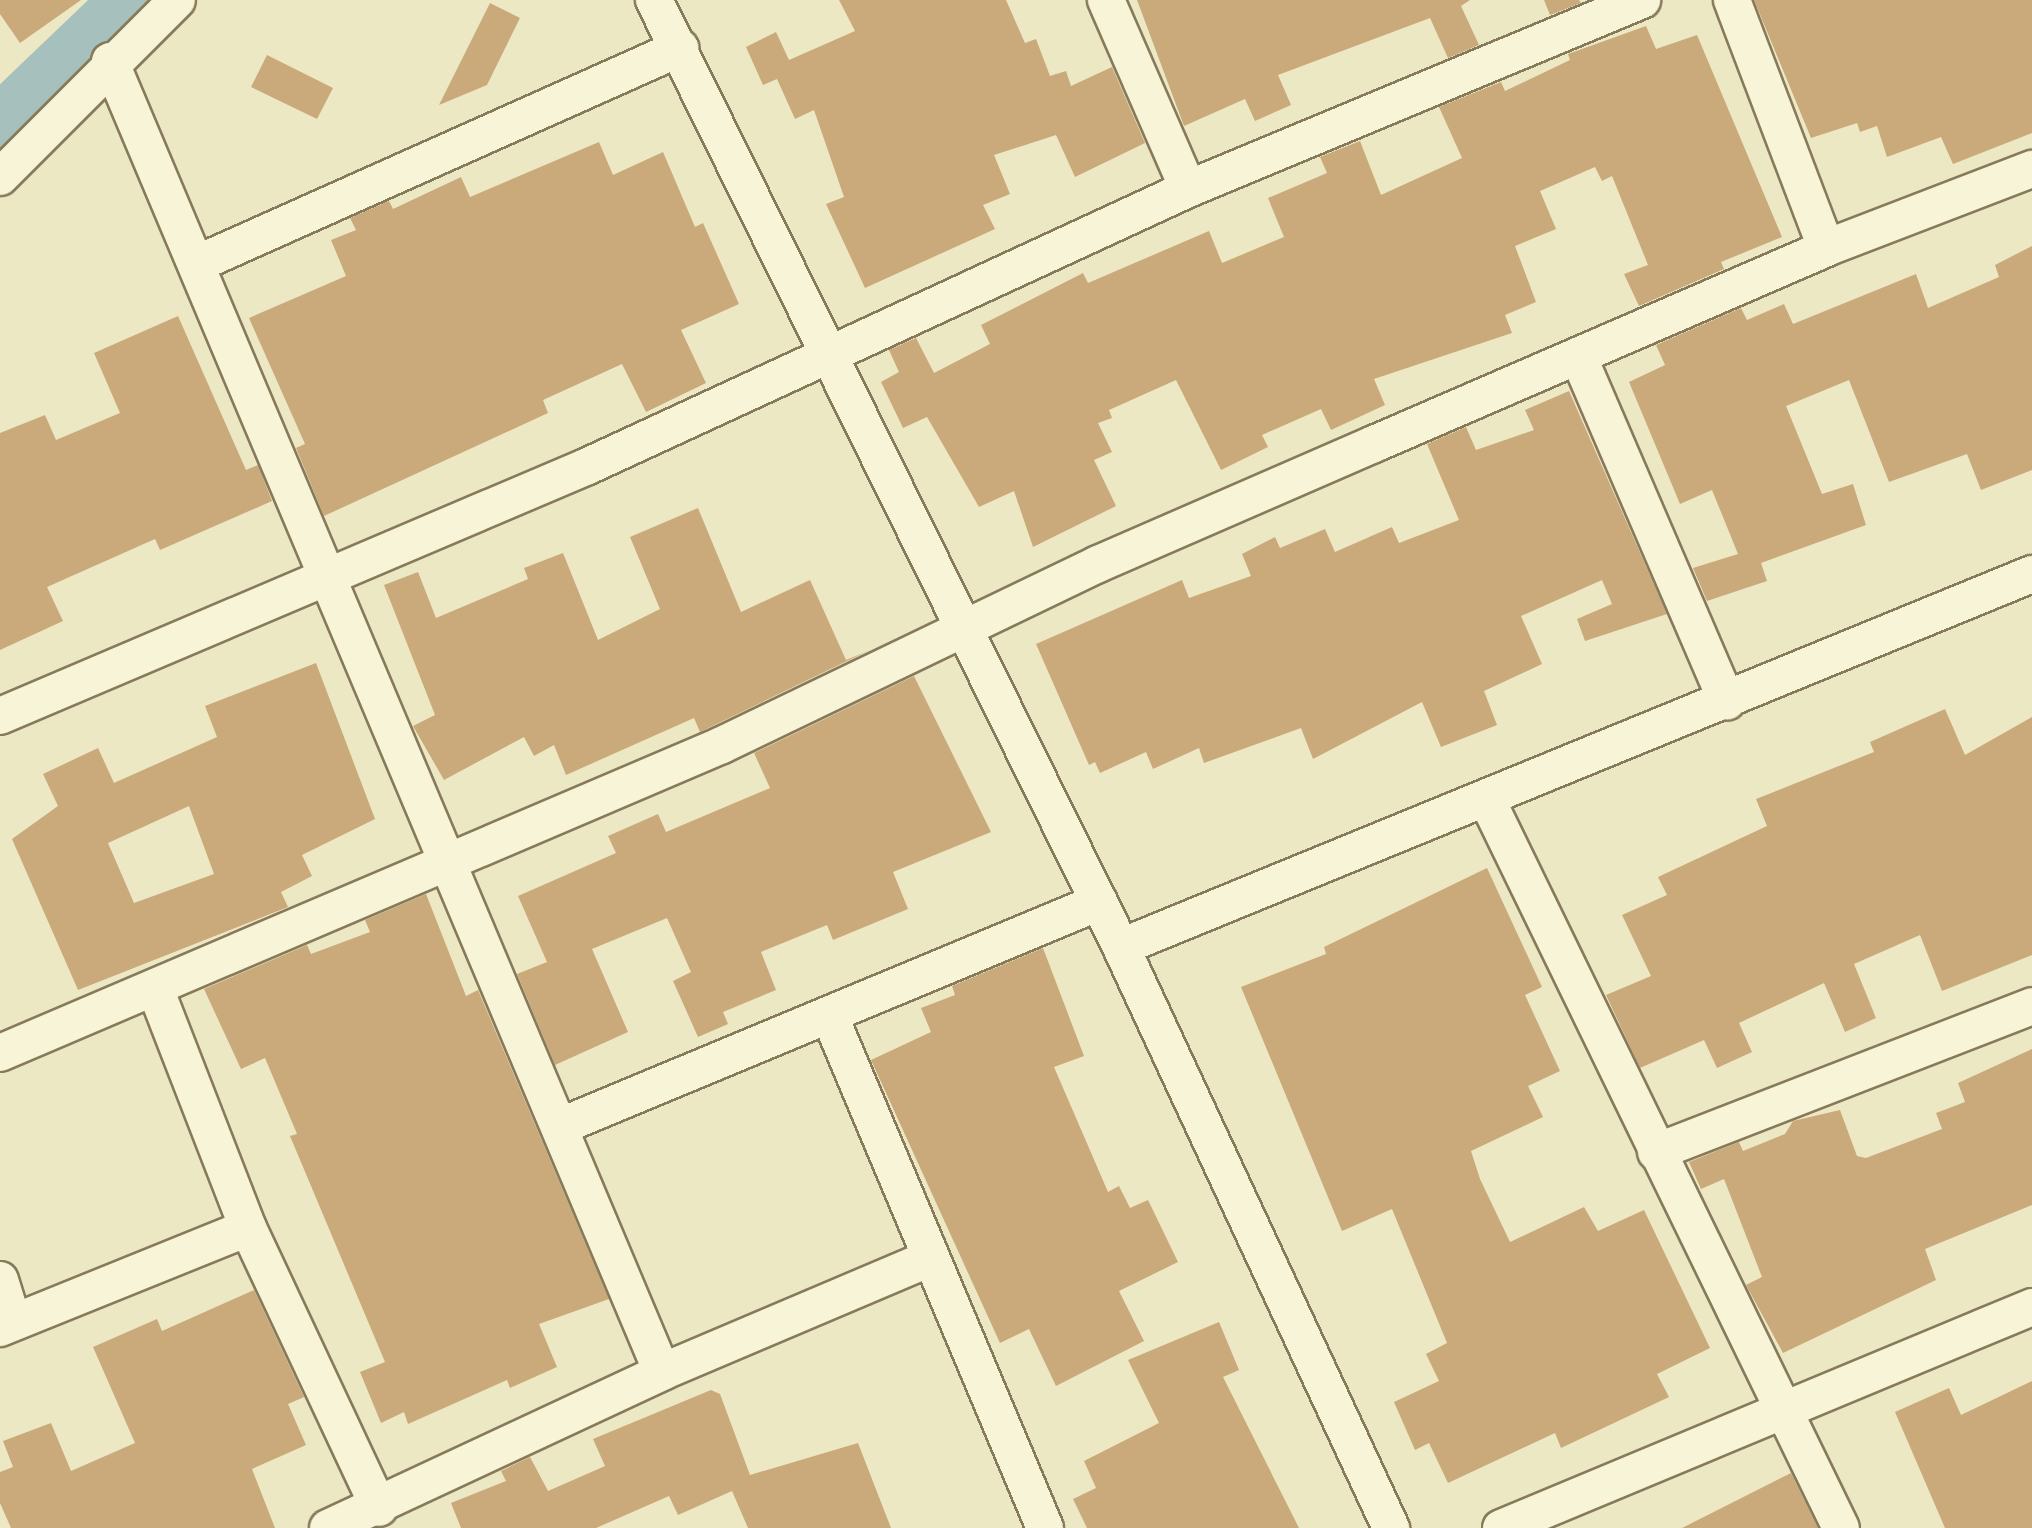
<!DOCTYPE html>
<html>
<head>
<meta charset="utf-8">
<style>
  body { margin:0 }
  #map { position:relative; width:2032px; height:1528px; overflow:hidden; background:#ede8c4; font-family:Georgia,serif }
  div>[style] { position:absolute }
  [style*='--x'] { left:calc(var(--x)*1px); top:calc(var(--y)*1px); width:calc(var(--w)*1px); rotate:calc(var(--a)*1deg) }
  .river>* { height:72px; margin:-36px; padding:0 36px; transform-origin:36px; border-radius:36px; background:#a6c0bd }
  .building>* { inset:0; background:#caa97b }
  .roads { filter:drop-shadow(2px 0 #877a5b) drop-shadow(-2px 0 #877a5b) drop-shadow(0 2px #877a5b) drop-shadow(0 -2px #877a5b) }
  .minor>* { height:36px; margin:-18px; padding:0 18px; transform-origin:18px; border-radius:18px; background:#f8f4d7 }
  span { translate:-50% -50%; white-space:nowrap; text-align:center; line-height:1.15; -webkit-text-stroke:7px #f5f1d4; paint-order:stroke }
</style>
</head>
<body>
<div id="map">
  <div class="river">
    <div style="--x:0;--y:134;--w:194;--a:-43.7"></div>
  </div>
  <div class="building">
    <div style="clip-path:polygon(0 0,81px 0,20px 43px,0 14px)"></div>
    <div style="clip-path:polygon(839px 0,1006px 0,1025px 43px,1036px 39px,1050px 76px,1066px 71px,1071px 86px,1112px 67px,1145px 143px,1075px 177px,1056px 135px,994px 155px,1010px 194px,983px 205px,995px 229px,865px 288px,826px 204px,844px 197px,814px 110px,795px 119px,777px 79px,763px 85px,746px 47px,776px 32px,789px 60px,855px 31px)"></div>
    <div style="clip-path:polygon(1137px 0,1470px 0,1461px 6px,1479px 45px,1448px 58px,1430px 18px,1278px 75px,1291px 105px,1255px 121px,1245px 99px,1184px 126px)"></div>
    <div style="clip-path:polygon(1544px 0,1579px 0,1581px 3px,1550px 15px)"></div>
    <div style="clip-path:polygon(1754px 0,2032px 0,2032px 133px,1953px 164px,1941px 137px,1887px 157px,1877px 126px,1860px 132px,1857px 123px,1811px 138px)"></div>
    <div style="clip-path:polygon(490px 3px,520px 18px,487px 85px,439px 105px)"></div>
    <div style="clip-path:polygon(1646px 26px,1656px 49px,1697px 35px,1782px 237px,1721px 262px,1724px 269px,1639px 306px,1624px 274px,1648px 265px,1612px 176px,1602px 181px,1595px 167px,1540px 191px,1556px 229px,1515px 246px,1536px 302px,1505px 315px,1512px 333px,1374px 379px,1385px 405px,1331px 430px,1321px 409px,1262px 435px,1268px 447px,1221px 470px,1176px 380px,1109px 410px,1112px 418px,1098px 423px,1112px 452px,1094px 460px,1116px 506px,1033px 547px,1014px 491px,979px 507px,927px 417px,903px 428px,881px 382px,899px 372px,889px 350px,916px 338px,934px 373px,990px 344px,981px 325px,1083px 273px,1088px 283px,1209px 231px,1222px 263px,1284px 237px,1268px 198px,1327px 173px,1320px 157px,1360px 141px,1381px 195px,1462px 158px,1439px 107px,1501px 82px,1505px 91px,1570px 60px,1568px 54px)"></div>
    <div style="clip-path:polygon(267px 55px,333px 88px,317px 119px,251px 87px)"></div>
    <div style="clip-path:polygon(599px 142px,613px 175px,663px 152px,695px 227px,703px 223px,739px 304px,681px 330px,706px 383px,646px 412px,622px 364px,543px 400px,548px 413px,324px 516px,296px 448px,305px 444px,249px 318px,346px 276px,331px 240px,356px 230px,350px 218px,389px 201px,393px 209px,461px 177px,470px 197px)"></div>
    <div style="clip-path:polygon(2032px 246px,2032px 470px,1981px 490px,1967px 454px,1889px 482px,1849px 380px,1786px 406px,1822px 494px,1853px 484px,1866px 525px,1761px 563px,1767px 581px,1707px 601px,1693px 568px,1738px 554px,1712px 490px,1680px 504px,1629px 382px,1665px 365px,1656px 345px,1741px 308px,1747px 320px,1784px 304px,1793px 324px,1916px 274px,1928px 308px,1999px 277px,1995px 265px)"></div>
    <div style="clip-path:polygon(178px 316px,246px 470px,258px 465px,272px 501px,160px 550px,155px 539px,47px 587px,63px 621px,0 650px,0 433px,45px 415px,56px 440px,120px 413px,94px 353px)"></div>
    <div style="clip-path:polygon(1569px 391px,1667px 614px,1585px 641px,1577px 619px,1612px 604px,1602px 580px,1521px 616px,1542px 664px,1484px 691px,1497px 725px,1441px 747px,1422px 702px,1313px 759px,1301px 728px,1204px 763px,1199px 748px,1153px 769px,1146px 752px,1100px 773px,1095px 762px,1089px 765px,1036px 644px,1182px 580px,1189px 598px,1251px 576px,1242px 554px,1275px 537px,1280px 548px,1325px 529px,1335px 552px,1392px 527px,1399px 543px,1459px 520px,1427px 444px,1466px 427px,1476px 450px,1534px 430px,1525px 410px)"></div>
    <div style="clip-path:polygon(698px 508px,741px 612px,810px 580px,846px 660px,868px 651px,700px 732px,694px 718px,566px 775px,554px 745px,534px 756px,524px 737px,444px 780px,413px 726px,435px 715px,384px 585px,418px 572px,436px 618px,528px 579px,524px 568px,563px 553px,598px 640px,660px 609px,630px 537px)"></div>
    <div style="clip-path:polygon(evenodd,316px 663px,375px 819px,302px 855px,312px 876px,281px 892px,288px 907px,78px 990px,12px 839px,58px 806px,43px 774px,98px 748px,114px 783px,217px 737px,205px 706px,316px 663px,189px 806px,214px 874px,134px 903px,108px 843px,189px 806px)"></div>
    <div style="clip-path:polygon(914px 676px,991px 832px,893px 872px,908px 909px,833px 940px,827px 925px,761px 952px,776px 990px,723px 1012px,728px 1024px,698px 1037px,673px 981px,691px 972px,667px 918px,592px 949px,628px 1032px,555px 1065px,517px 974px,547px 962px,518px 896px,616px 853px,608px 836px,658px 814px,666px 832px,770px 788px,754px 753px)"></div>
    <div style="clip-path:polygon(1945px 709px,1965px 755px,2032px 717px,2032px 955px,1942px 991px,1920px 935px,1854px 964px,1876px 1018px,1845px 1032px,1824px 983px,1739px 1023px,1752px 1052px,1717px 1068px,1704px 1040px,1640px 1068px,1606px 995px,1651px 976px,1622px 915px,1667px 895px,1658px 877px,1767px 826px,1756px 799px,1874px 752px,1870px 742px)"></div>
    <div style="clip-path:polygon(1487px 868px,1542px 987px,1525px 995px,1560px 1071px,1528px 1086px,1543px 1117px,1471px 1151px,1480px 1179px,1510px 1242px,1584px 1207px,1598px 1231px,1644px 1210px,1710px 1348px,1657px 1374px,1669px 1397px,1561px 1448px,1555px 1433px,1448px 1483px,1429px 1443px,1415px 1450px,1394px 1402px,1439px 1381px,1426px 1354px,1447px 1343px,1392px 1209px,1342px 1231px,1241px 987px,1326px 954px,1324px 947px)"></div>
    <div style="clip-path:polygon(426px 894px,466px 996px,478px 990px,609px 1299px,539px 1324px,557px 1367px,510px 1388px,507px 1380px,408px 1424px,404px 1412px,381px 1423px,360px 1372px,385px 1362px,290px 1136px,297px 1134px,265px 1058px,241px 1069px,204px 989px,307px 945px,311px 954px,370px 932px,365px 920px)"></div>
    <div style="clip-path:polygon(1043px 948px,1084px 1056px,1054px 1067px,1108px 1192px,1119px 1186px,1130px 1208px,1148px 1200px,1178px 1262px,1119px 1291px,1144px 1341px,1056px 1386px,1029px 1329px,1000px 1343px,871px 1060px,931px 1032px,921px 1008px,955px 995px,952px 986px)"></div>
    <div style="clip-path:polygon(2032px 1049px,2032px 1205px,1925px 1249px,1936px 1280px,1783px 1353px,1746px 1285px,1762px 1277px,1724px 1179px,1701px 1189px,1689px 1162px,1739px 1142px,1743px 1151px,1785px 1134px,1793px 1121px,1840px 1110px,1857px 1156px,1866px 1158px,1942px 1129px,1936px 1113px,1965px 1102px,1958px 1083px)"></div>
    <div style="clip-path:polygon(254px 1290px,304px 1397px,288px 1404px,306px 1445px,252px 1469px,275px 1528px,11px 1528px,0 1503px,0 1472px,13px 1467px,3px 1441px,51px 1423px,71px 1471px,135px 1443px,93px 1347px,157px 1319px,162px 1331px)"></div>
    <div style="clip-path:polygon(1219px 1322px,1239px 1370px,1223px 1377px,1299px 1528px,1087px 1528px,1073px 1499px,1096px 1488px,1084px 1461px,1159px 1423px,1128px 1360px)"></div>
    <div style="clip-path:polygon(2032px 1381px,2032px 1528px,1945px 1528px,1895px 1412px,1949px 1388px,1961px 1415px)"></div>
    <div style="clip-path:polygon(711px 1390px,720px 1394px,750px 1475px,858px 1443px,891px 1528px,748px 1528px,732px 1491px,678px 1515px,669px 1496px,596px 1528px,461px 1528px,451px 1503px,506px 1481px,501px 1471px,530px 1457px,548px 1491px,605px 1466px,593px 1439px)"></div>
    <div style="clip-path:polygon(1791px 1473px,1818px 1528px,1682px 1528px)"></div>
  </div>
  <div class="roads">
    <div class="minor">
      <div style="--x:654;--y:0;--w:1056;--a:63.75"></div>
      <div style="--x:1121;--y:947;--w:641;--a:65.07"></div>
      <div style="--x:1106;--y:0;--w:206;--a:66.5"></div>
      <div style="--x:1732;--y:0;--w:265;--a:69.2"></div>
      <div style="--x:110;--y:61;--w:1422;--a:67.17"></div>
      <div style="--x:0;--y:177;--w:250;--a:-45"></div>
      <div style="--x:201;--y:262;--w:525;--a:-24.07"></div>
      <div style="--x:1579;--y:358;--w:374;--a:66.7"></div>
      <div style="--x:0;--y:716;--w:639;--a:-23.03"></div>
      <div style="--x:588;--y:466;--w:661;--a:-24.78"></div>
      <div style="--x:1188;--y:189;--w:492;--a:-22.6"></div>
      <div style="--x:1488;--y:802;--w:807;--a:64.07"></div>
      <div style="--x:1121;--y:947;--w:984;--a:-22.27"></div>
      <div style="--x:830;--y:1017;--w:554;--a:67.18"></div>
      <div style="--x:0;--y:1053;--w:785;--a:-23.1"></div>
      <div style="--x:722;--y:745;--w:417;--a:-25.7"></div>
      <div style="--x:1098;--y:564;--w:301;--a:-23.5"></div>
      <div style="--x:1374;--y:444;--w:493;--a:-23.4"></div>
      <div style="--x:1826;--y:248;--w:221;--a:-21"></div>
      <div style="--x:561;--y:1126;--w:583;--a:-22.6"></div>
      <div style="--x:1656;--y:1152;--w:403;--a:-21.2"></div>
      <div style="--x:248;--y:1228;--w:309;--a:64.9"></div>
      <div style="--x:0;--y:1280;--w:44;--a:72.8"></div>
      <div style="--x:0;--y:1328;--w:267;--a:-22"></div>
      <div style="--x:248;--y:1228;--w:254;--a:-111.2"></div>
      <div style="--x:328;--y:1528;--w:369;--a:-25"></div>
      <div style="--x:662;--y:1372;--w:291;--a:-23"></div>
      <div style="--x:1501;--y:1528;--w:575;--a:-22.6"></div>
    </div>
  </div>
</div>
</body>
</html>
